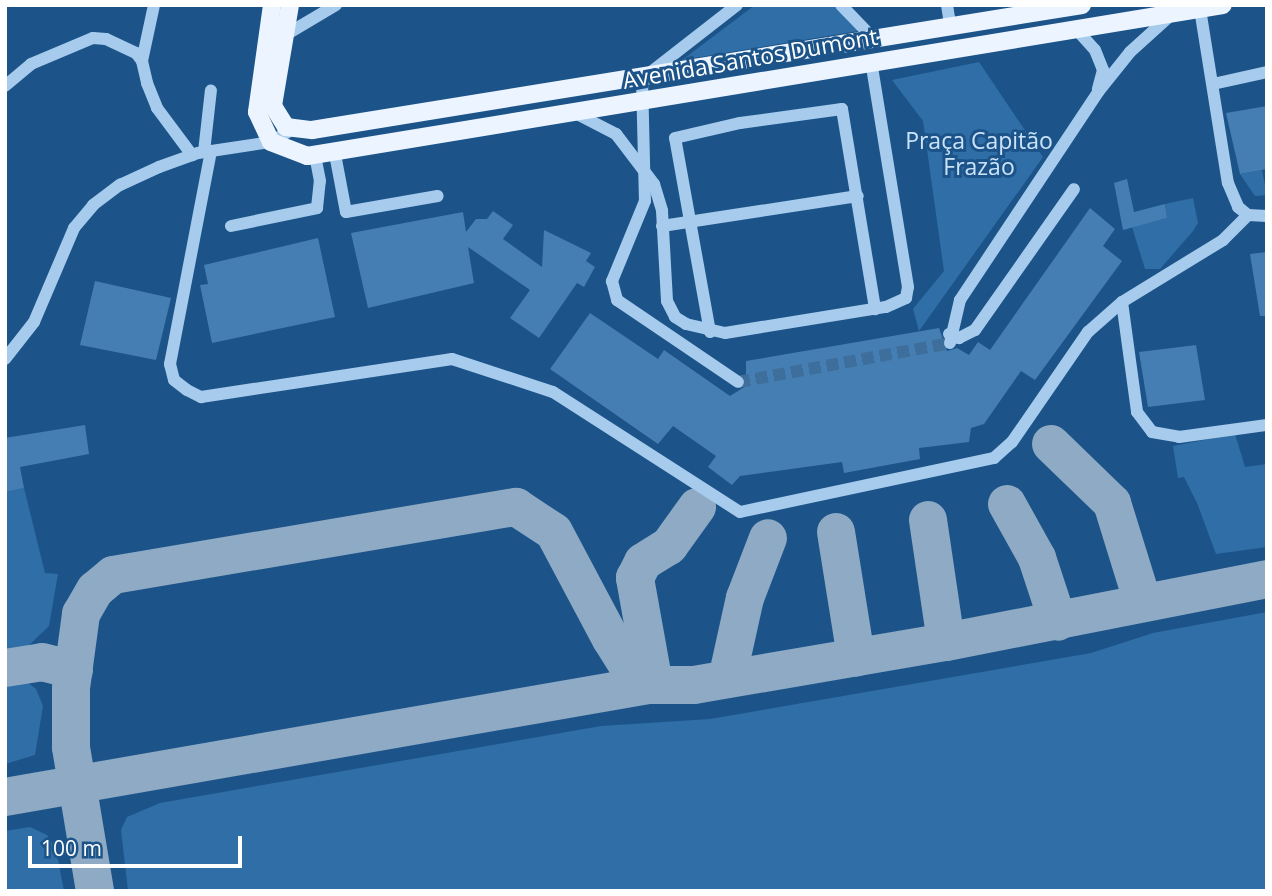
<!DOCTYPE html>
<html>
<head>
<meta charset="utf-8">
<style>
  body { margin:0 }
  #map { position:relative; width:1272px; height:896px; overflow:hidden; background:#1c5489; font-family:"Open Sans",sans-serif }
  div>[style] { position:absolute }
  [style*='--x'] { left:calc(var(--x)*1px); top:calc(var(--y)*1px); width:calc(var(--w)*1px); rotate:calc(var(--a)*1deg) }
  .green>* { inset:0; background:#2f6ea7 }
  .taxiway>* { height:38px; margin:-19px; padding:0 19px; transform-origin:19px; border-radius:19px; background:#8eaac4 }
  .building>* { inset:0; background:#447eb2 }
  .minor-tunnel>* { height:12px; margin-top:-6px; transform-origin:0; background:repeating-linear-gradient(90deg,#3e6e9b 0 12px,transparent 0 18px) }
  .minor>* { height:12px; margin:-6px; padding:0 6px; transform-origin:6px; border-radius:6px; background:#a6cbec }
  .major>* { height:18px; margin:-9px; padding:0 9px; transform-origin:9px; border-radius:9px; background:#ebf4ff }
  span { translate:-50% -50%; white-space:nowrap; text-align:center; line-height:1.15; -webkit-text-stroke:6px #1c5489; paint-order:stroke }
  .street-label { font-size:23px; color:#fff }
  .park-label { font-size:23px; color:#cbe3f9 }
  .frame { position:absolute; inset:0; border:7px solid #fff; pointer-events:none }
  .scale { position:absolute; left:28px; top:836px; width:214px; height:32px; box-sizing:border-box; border:4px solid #fff; border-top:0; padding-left:9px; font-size:21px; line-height:24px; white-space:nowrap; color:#fff; -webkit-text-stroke:5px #1c5489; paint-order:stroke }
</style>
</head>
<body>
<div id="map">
  <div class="green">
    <div style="clip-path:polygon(755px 5px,834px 5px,858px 31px,682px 60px)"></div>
    <div style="clip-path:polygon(979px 62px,1043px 157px,919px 331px,913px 309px,944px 271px,923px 121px,892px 80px)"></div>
    <div style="clip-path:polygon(1262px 170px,1267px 195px,1255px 196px,1240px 174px)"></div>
    <div style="clip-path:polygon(1193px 198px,1198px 223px,1193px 231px,1160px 269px,1145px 269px,1132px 227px,1167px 218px,1165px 204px)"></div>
    <div style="clip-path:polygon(1235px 434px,1245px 467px,1267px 464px,1267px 547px,1216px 554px,1197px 503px,1184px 477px,1178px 478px,1173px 446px)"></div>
    <div style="clip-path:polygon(24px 488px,45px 573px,58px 574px,49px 626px,26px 648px,5px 653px,5px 492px)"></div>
    <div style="clip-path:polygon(1267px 612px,1267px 891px,128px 891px,121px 830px,127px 817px,160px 803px,601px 726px,710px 719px,1091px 653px,1153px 633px)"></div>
    <div style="clip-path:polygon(5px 682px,27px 682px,36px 689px,43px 706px,35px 755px,5px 764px)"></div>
    <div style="clip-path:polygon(30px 827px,47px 835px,56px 849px,64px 891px,5px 891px,5px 831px)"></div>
  </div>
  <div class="taxiway">
    <div style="--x:1051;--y:444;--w:85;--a:44"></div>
    <div style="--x:1112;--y:503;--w:102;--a:72.8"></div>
    <div style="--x:1007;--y:504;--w:62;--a:60.9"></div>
    <div style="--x:1037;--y:558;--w:67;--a:71.8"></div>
    <div style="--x:928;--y:520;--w:123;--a:81.6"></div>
    <div style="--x:836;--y:532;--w:127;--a:80.9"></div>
    <div style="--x:5;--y:668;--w:37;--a:-9"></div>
    <div style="--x:42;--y:662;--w:33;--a:14"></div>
    <div style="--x:727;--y:679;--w:83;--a:-77.5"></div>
    <div style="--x:745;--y:598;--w:64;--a:-69"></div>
    <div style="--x:654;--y:684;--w:108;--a:-100.2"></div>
    <div style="--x:635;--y:578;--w:18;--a:-63"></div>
    <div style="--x:643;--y:562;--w:31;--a:-32"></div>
    <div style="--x:669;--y:546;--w:48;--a:-54.3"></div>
    <div style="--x:5;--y:797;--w:653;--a:-9.88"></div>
    <div style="--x:648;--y:685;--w:46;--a:0"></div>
    <div style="--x:694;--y:685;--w:256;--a:-9.7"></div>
    <div style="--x:946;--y:642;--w:327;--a:-11.1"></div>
    <div style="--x:95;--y:891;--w:146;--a:-99.5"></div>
    <div style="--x:71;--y:747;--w:59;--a:-90"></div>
    <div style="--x:71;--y:688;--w:75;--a:-82.3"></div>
    <div style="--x:81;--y:614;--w:28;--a:-60"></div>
    <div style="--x:95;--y:590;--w:23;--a:-40"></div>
    <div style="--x:113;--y:575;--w:409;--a:-9.6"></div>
    <div style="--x:516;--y:507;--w:45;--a:33.3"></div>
    <div style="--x:554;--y:532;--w:121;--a:62"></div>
    <div style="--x:611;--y:639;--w:40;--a:58"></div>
    <div style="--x:632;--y:673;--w:20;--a:37"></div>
  </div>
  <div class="building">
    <div style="clip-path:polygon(1267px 106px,1267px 169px,1240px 174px,1226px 113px)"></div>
    <div style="clip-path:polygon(1127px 179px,1134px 212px,1165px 204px,1167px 218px,1123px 230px,1114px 183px)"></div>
    <div style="clip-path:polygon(1090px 208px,1115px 229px,1103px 246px,1122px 261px,1035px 380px,1021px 371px,984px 424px,971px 428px,969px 442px,919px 448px,920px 459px,844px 473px,842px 462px,740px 476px,732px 485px,708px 467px,716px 456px,673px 426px,658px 444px,550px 369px,590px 313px,658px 359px,664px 350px,730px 396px,746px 386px,746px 361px,939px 328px,947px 351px,957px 348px,969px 355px,978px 342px,990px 350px)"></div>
    <div style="clip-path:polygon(493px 211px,513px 225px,503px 239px,542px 267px,544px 230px,591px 253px,586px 261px,595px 267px,584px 287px,577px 283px,539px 338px,510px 318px,530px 290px,468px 247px,474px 283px,368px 308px,351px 233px,463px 212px,466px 232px,476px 219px,487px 219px)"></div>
    <div style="clip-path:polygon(318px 238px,335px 317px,212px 343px,200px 285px,208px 284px,204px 265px)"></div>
    <div style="clip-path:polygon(1267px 252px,1267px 316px,1260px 316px,1250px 254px)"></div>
    <div style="clip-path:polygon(95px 281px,171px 298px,156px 360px,80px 345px)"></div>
    <div style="clip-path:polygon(1196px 345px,1205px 400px,1148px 407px,1139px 352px)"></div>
    <div style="clip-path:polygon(85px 425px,89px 454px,20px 467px,24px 488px,5px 492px,5px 438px)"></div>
  </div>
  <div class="minor-tunnel">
    <div style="--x:738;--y:382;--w:216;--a:-10.4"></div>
  </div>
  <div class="minor">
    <div style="--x:154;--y:5;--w:57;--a:102.1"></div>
    <div style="--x:142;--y:61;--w:23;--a:77"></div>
    <div style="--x:147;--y:83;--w:27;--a:68"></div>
    <div style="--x:157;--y:108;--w:59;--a:53.3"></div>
    <div style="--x:737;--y:5;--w:120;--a:142.1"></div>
    <div style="--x:642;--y:79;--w:122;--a:88.6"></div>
    <div style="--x:645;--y:201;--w:87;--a:112.4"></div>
    <div style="--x:612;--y:281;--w:20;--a:75"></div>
    <div style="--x:617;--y:300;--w:146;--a:34.1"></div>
    <div style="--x:841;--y:5;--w:45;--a:45.9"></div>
    <div style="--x:947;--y:5;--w:20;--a:81"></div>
    <div style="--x:1200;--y:9;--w:176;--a:80.9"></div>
    <div style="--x:1228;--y:183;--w:26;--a:67"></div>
    <div style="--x:1238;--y:207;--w:13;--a:39"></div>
    <div style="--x:1248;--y:215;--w:19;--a:3"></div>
    <div style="--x:1076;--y:29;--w:28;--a:48"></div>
    <div style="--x:1095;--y:50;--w:22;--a:68"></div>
    <div style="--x:1103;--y:70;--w:20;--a:105"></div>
    <div style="--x:282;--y:37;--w:63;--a:-30.7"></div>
    <div style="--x:1213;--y:84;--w:55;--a:-12.5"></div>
    <div style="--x:5;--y:86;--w:34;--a:-40"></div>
    <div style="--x:31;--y:64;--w:67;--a:-22.8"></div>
    <div style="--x:93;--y:38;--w:13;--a:4"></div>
    <div style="--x:106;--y:39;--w:33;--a:25"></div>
    <div style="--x:136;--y:53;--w:10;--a:53"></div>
    <div style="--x:577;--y:114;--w:44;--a:27.1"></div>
    <div style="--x:616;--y:134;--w:63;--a:52.8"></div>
    <div style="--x:654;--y:184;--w:28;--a:73"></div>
    <div style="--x:662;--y:211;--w:90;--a:86.8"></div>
    <div style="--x:667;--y:301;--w:18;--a:63"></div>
    <div style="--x:675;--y:317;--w:13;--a:32"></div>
    <div style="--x:686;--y:324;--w:40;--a:13"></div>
    <div style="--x:725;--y:333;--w:163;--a:-9.2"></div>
    <div style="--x:886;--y:307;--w:22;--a:-24"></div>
    <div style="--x:906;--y:298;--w:11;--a:-80"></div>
    <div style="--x:908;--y:287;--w:228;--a:-99.3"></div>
    <div style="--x:211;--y:151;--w:217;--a:100.9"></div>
    <div style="--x:170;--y:364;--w:16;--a:76"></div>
    <div style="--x:174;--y:380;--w:16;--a:38"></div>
    <div style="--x:187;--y:390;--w:16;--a:27"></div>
    <div style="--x:201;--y:397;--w:254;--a:-8.6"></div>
    <div style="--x:452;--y:359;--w:106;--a:18.1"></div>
    <div style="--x:553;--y:392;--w:222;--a:32.7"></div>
    <div style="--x:740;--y:512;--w:260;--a:-12"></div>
    <div style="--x:994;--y:458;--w:24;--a:-42"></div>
    <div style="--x:1012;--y:442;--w:134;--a:-55.4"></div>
    <div style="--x:1088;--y:332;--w:45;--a:-41.4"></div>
    <div style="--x:1122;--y:302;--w:119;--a:-31.5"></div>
    <div style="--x:1223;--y:240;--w:35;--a:-45"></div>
    <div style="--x:204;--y:152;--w:62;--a:-83.6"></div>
    <div style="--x:335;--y:154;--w:59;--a:79.3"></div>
    <div style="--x:346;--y:212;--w:93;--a:-9.9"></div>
    <div style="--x:231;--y:226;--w:88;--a:-11.8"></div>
    <div style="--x:317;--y:208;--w:27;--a:-84"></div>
    <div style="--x:320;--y:181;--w:25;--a:-101"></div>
    <div style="--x:662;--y:226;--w:198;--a:-8.7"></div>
    <div style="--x:1122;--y:302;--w:111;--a:82.2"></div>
    <div style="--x:1137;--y:412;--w:25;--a:53"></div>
    <div style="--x:1152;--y:432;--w:27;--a:10"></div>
    <div style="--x:1179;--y:437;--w:89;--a:-7.8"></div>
    <div style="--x:710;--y:332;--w:197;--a:-100.2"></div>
    <div style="--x:675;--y:138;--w:67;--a:-13"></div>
    <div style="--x:740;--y:123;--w:103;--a:-7.8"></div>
    <div style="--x:842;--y:109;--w:203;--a:80.6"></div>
    <div style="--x:949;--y:334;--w:11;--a:22"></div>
    <div style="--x:959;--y:338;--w:18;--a:-27"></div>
    <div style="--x:975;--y:330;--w:172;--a:-54.9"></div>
    <div style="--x:950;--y:343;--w:44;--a:-76.9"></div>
    <div style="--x:960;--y:300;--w:250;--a:-56.4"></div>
    <div style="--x:1098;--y:92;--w:51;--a:-51.3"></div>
    <div style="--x:1130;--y:52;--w:57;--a:-42.1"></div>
    <div style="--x:5;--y:359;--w:47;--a:-51.9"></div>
    <div style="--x:34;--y:322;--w:102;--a:-66.9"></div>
    <div style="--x:74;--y:228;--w:30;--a:-50"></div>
    <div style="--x:93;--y:205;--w:34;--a:-37"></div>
    <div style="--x:120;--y:185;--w:43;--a:-24.8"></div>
    <div style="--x:159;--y:167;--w:41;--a:-19.7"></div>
    <div style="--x:198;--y:153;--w:74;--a:-8.6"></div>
    <div style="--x:271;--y:142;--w:26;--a:-31"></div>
  </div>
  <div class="major">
    <div style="--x:272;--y:5;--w:108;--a:98"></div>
    <div style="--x:257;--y:112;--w:33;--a:65"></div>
    <div style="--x:271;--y:142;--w:39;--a:21"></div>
    <div style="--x:307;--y:156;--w:928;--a:-9.36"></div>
    <div style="--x:290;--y:5;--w:102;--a:99.6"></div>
    <div style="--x:273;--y:106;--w:25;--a:58"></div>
    <div style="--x:286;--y:127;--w:26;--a:7"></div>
    <div style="--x:312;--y:130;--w:780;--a:-9.22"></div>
  </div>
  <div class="street-label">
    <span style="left:750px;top:58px;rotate:-10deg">Avenida Santos Dumont</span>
  </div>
  <div class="park-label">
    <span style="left:979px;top:153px">Praça Capitão<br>Frazão</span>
  </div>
  <div class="frame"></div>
  <div class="scale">100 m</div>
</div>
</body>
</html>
